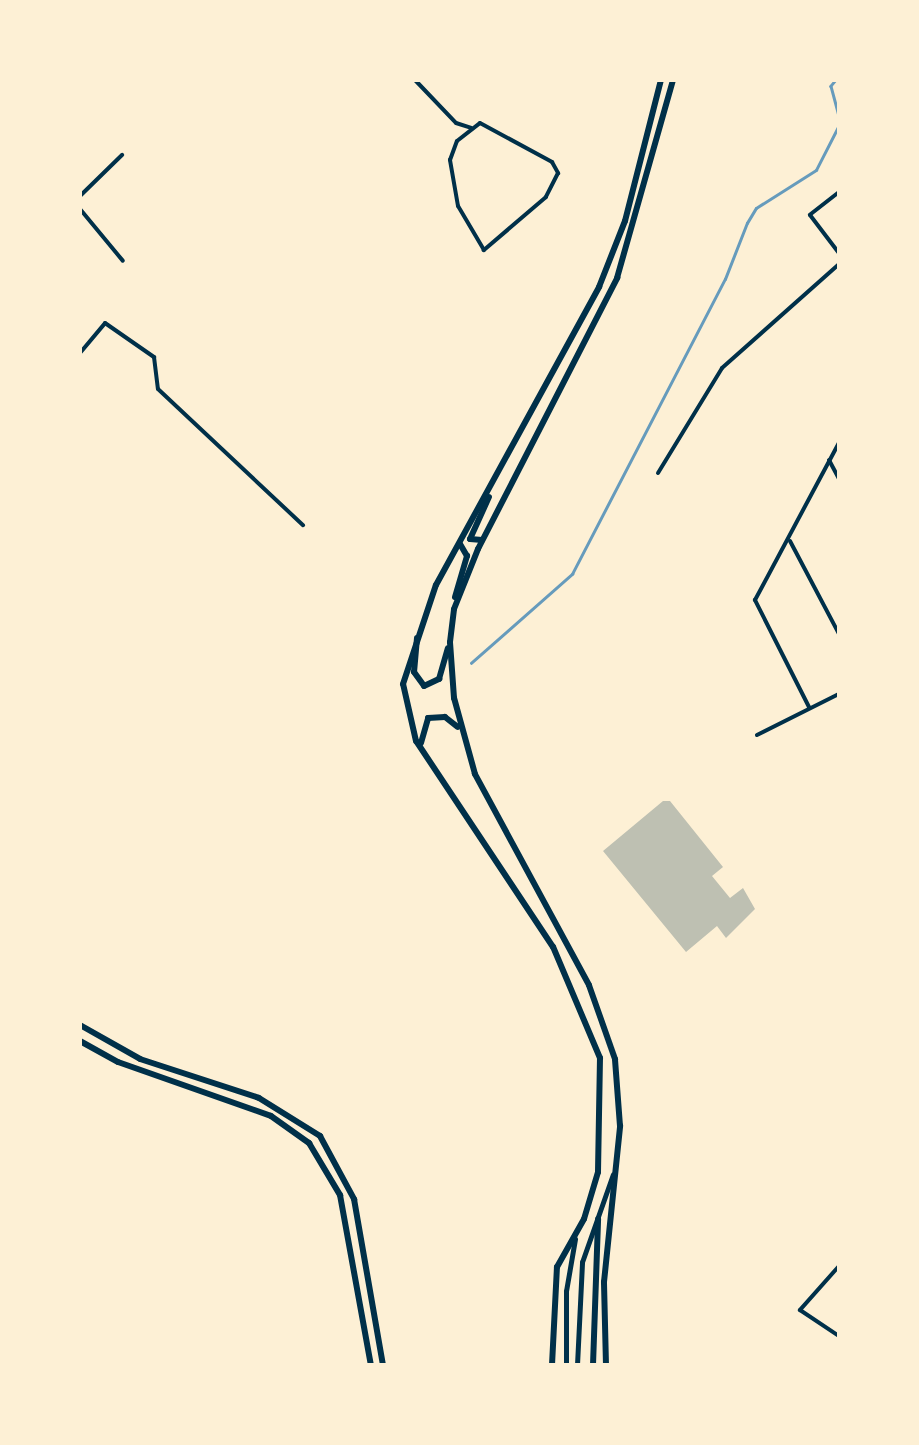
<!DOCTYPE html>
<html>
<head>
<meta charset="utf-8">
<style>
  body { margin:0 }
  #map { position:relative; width:919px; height:1445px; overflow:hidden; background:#fdf0d5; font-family:"Titillium Web",sans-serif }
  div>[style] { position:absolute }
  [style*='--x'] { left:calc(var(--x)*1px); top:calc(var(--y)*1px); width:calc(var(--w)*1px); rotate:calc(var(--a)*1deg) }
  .stream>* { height:2.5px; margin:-1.25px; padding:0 1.25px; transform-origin:1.25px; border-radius:1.25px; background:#669bbc }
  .building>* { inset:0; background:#bec0b2 }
  .minor>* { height:4px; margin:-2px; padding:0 2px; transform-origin:2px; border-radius:2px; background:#003049 }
  .secondary>* { height:5px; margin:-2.5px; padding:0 2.5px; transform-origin:2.5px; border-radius:2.5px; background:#003049 }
  .primary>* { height:6px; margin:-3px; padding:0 3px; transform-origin:3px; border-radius:3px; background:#003049 }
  span { translate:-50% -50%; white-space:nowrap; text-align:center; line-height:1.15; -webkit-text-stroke:8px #fdf0d5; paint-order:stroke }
  .frame { position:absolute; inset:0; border:82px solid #fdf0d5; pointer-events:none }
</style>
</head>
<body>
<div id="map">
  <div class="stream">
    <div style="--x:836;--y:80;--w:8;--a:130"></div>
    <div style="--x:831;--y:86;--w:31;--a:75"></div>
    <div style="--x:471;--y:663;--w:135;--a:-41.4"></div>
    <div style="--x:572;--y:574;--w:332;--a:-62.6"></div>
    <div style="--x:725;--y:279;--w:60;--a:-68.6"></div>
    <div style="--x:747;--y:223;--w:17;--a:-59"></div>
    <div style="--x:756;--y:208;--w:71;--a:-32.3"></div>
    <div style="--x:816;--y:170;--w:51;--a:-62.9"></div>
  </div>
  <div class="building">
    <div style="clip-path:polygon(663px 801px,670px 801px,723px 867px,712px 876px,730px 898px,743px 888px,755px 909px,726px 938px,717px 926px,686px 952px,603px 851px)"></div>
  </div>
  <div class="minor">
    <div style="--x:415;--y:80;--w:59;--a:46.4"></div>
    <div style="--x:456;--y:123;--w:16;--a:18"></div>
    <div style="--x:480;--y:123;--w:82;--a:28.4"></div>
    <div style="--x:552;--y:162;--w:13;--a:61"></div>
    <div style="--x:558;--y:173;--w:27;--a:117"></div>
    <div style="--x:546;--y:197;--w:82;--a:139.5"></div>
    <div style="--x:484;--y:250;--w:51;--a:-120.6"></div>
    <div style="--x:458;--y:206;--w:47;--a:-99.9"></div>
    <div style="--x:450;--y:160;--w:20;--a:-70"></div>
    <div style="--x:457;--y:141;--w:29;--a:-38"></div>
    <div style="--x:839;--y:192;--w:37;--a:142"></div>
    <div style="--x:810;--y:215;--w:48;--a:52.7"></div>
    <div style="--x:80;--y:196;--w:59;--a:-44.3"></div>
    <div style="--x:80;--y:209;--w:67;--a:50.4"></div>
    <div style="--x:80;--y:353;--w:39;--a:-50"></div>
    <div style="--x:105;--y:323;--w:60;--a:34.8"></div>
    <div style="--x:154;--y:357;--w:32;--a:83"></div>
    <div style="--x:158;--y:389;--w:199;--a:43.2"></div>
    <div style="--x:829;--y:460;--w:21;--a:62"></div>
    <div style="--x:658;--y:473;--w:123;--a:-58.6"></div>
    <div style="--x:722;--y:368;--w:157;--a:-41.6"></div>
    <div style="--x:790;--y:541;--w:105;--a:62.2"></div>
    <div style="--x:809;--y:707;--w:120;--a:-116.8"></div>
    <div style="--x:755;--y:600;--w:178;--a:-61.9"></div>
    <div style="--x:757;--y:735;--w:92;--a:-26.6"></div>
    <div style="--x:839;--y:1266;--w:59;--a:131.6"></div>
    <div style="--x:800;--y:1310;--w:47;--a:33.7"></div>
  </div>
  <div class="secondary">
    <div style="--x:566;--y:1365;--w:74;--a:-90"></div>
    <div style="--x:566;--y:1291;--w:53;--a:-80.2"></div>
    <div style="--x:577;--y:1365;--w:103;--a:-87.2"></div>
    <div style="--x:582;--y:1262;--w:93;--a:-70.6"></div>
  </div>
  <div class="primary">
    <div style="--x:482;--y:540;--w:12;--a:-175"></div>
    <div style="--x:470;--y:539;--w:46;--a:-65.7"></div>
    <div style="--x:455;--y:597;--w:43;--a:-73.7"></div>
    <div style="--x:467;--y:556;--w:14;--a:-120"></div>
    <div style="--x:417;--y:638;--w:34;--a:95"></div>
    <div style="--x:414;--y:672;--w:17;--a:54"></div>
    <div style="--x:424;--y:686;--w:17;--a:-25"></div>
    <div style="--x:439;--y:679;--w:32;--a:-74"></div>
    <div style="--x:421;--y:743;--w:26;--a:-74"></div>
    <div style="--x:428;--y:718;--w:17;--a:-3"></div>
    <div style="--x:445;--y:717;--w:16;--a:38"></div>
    <div style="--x:80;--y:1025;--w:69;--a:29.5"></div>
    <div style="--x:140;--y:1059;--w:125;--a:18.1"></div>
    <div style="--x:259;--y:1098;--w:72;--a:31.9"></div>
    <div style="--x:320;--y:1136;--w:72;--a:61.6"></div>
    <div style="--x:354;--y:1199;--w:169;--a:80.1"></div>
    <div style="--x:80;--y:1041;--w:43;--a:28.9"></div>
    <div style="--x:118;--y:1062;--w:162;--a:19.4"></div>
    <div style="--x:271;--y:1116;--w:47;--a:35.4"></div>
    <div style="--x:309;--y:1143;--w:61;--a:59.2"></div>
    <div style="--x:340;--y:1195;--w:173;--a:79.7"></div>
    <div style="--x:552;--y:1365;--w:98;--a:-87.1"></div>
    <div style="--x:557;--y:1267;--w:55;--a:-60.6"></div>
    <div style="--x:584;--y:1219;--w:49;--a:-73.4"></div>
    <div style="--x:598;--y:1172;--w:114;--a:-89"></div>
    <div style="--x:600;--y:1058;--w:121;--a:-112.9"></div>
    <div style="--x:553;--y:947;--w:247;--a:-123.6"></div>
    <div style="--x:416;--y:741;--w:58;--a:-102.8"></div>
    <div style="--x:403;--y:684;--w:104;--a:-71.6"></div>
    <div style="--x:436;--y:585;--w:340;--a:-61.3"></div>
    <div style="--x:599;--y:287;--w:71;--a:-68.5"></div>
    <div style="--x:625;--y:221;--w:146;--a:-75.7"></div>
    <div style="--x:593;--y:1365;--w:146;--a:-88"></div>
    <div style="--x:606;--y:1365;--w:83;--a:-91.4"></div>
    <div style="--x:604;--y:1282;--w:157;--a:-84.1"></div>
    <div style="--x:620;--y:1126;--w:67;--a:-94.3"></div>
    <div style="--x:615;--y:1059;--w:78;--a:-109.4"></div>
    <div style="--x:589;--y:985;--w:240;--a:-118.4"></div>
    <div style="--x:475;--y:774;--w:79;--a:-105.4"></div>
    <div style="--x:454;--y:698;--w:56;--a:-94.1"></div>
    <div style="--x:450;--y:642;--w:33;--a:-83"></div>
    <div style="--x:454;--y:609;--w:65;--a:-68.2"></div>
    <div style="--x:478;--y:549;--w:305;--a:-62.8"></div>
    <div style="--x:617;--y:278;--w:206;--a:-74.2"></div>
  </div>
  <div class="frame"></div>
</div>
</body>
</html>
